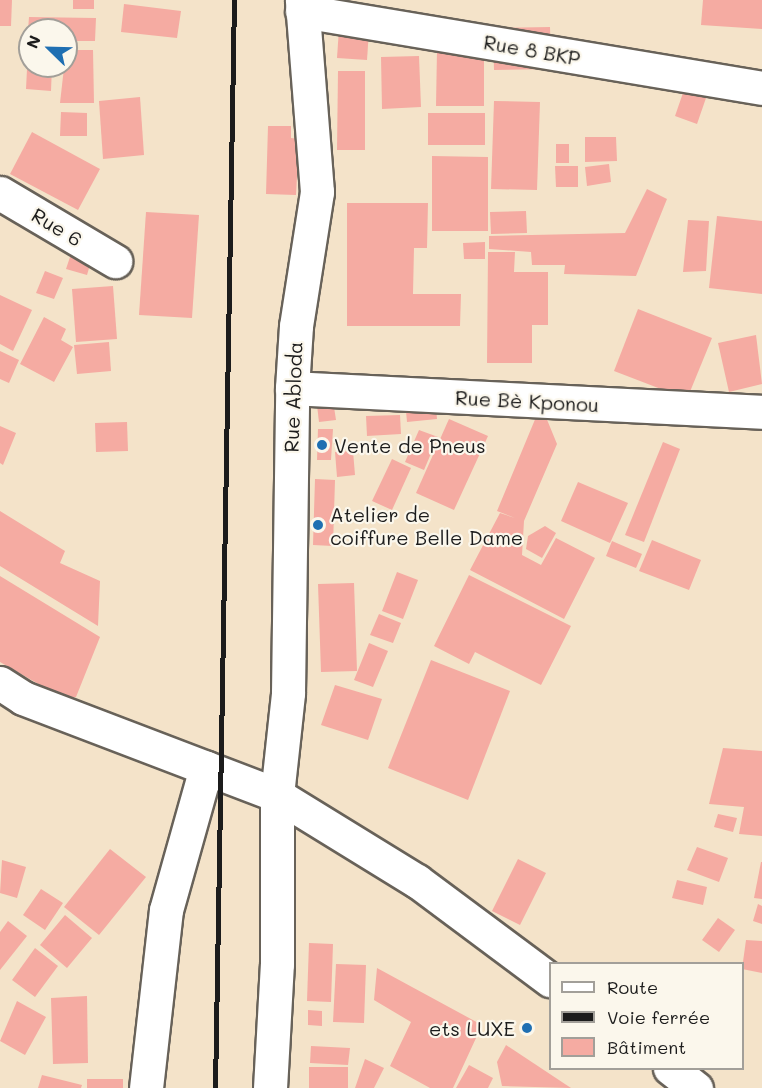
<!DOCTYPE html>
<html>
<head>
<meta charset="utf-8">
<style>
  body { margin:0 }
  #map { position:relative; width:762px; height:1088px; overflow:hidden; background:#f4e3c9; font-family:Mali,sans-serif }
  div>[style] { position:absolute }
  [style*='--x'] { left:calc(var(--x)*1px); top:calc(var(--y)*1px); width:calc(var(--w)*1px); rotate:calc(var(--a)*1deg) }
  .building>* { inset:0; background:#f5aba2 }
  .roads { filter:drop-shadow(2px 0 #686259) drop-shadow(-2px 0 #686259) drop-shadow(0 2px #686259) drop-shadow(0 -2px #686259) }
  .minor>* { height:33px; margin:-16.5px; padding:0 16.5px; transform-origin:16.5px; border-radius:16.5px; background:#fff }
  .major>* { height:33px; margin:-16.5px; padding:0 16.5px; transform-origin:16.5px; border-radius:16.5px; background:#fff }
  .rail>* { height:4.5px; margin:-2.25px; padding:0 2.25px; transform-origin:2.25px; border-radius:2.25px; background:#1c1c1c }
  .dots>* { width:16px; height:16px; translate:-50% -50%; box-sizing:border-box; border:3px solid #fbf7ec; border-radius:50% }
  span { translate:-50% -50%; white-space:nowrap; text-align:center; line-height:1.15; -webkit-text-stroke:4.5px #fbf7ec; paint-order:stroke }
  .street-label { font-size:20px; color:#1c1c1c }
  .poi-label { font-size:20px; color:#1c1c1c }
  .left { translate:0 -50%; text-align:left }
  .right { translate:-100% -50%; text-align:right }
  .legend { position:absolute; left:549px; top:962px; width:195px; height:108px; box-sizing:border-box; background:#fbf7ec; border:2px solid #a29f99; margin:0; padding:8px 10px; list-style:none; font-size:18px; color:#1c1c1c }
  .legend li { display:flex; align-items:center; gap:12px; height:30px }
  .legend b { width:30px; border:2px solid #a29f99 }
  .north { position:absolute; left:18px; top:18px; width:60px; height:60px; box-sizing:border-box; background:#fbf7ec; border:2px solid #a29f99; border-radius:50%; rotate:293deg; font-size:16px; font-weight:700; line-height:24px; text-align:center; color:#1c1c1c }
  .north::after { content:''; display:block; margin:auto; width:21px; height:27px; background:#1f6fb2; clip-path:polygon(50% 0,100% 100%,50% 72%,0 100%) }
</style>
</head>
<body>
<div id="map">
  <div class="building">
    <div style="clip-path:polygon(0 0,12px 0,11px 26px,0 26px)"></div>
    <div style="clip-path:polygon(73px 0,94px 0,94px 9px,73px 9px)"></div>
    <div style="clip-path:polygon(703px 0,762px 0,762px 29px,701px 25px)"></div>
    <div style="clip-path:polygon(124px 4px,181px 11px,177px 38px,121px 32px)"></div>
    <div style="clip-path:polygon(340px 14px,370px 16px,367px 60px,337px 58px)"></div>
    <div style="clip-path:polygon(29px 17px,96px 18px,95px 41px,66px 41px,66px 30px,28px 30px)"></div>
    <div style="clip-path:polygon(550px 27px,551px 69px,494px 70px,493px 28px)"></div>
    <div style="clip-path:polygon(28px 49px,30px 66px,52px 66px,51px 91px,26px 89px)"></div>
    <div style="clip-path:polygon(66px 50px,93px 50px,94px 103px,60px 103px)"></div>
    <div style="clip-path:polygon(437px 50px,484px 50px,484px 106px,436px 106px)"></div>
    <div style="clip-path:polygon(419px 56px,421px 107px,382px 109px,381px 57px)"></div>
    <div style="clip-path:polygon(338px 71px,365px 71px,365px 150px,337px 150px)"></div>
    <div style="clip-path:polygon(684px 90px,706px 98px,697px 124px,675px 116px)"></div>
    <div style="clip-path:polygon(140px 97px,144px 155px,103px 159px,99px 101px)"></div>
    <div style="clip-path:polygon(494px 101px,540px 102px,537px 190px,491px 189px)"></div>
    <div style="clip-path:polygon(61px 112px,87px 113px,87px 136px,60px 136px)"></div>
    <div style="clip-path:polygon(428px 113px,485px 113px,485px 145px,428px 145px)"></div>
    <div style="clip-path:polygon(268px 126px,291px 126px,291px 138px,299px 139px,296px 195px,266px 194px)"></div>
    <div style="clip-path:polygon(32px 132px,100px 169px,78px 210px,10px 174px)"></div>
    <div style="clip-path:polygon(585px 137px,616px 137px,617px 161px,585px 162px)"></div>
    <div style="clip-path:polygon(556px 144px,569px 144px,569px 163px,556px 163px)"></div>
    <div style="clip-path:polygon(432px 156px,488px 157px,488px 231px,432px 231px)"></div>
    <div style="clip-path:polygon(609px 164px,611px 182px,587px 186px,585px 167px)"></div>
    <div style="clip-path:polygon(555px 166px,578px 166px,578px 187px,556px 187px)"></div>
    <div style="clip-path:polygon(647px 189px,667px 199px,636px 276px,564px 274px,565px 265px,532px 265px,531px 252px,489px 249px,489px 236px,625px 233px)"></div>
    <div style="clip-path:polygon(347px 203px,428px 203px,427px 248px,414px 248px,413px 294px,461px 294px,460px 326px,347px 326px)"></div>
    <div style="clip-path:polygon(526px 211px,527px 233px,491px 234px,490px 212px)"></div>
    <div style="clip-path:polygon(146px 212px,199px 215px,192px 318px,139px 315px)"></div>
    <div style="clip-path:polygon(717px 216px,762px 221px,762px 294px,709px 288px)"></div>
    <div style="clip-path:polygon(688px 220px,709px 221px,706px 271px,683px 272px)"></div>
    <div style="clip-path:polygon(485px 242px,485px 259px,464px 259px,463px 243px)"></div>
    <div style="clip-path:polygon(74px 245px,94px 251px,87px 275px,66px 269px)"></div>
    <div style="clip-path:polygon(488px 252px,515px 252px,514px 272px,548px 272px,548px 325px,532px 325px,532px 363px,487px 363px)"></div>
    <div style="clip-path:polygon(45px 271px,63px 278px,54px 299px,36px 293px)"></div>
    <div style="clip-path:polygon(113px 286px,117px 339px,76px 342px,72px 289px)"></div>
    <div style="clip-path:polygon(0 295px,32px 310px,13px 351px,0 344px)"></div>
    <div style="clip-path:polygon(638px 309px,712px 338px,687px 399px,614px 371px)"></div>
    <div style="clip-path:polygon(44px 317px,66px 329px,61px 340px,73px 347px,54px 382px,20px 364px)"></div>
    <div style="clip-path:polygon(756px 335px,762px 384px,729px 392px,718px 343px)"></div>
    <div style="clip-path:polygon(109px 342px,111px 371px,77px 374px,74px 345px)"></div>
    <div style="clip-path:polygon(0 351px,19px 360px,9px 383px,0 379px)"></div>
    <div style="clip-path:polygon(332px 394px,336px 420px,319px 422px,316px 397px)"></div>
    <div style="clip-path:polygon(435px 397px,437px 419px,407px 422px,405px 400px)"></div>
    <div style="clip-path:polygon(541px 405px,557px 444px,524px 521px,522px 555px,541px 565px,556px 538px,595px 558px,564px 619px,470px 570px,500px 513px,515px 518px,497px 511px)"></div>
    <div style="clip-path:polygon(400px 415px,401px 434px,367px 436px,366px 416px)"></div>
    <div style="clip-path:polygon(449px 419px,488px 436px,454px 510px,416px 493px)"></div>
    <div style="clip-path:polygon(127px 422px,128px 451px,96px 452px,95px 423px)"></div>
    <div style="clip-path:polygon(0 426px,16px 433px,3px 465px,0 463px)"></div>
    <div style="clip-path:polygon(318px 429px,333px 429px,331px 460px,317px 460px)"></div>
    <div style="clip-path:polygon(419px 430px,438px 437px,424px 470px,405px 462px)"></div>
    <div style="clip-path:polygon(663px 442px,680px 449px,644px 542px,625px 535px)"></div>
    <div style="clip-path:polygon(353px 451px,355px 475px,337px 477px,335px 452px)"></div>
    <div style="clip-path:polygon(392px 459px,411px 468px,392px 510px,372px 501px)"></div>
    <div style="clip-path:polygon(315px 479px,335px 480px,333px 546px,313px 545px)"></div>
    <div style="clip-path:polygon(578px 482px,628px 503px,610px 543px,561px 521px)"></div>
    <div style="clip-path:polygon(0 511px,65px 551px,60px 563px,100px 581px,98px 626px,0 566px)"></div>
    <div style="clip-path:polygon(545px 526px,556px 533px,542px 558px,526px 549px,528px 536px)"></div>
    <div style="clip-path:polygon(652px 540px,701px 560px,689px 590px,639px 571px)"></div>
    <div style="clip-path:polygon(612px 541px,642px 554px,636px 568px,606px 556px)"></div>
    <div style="clip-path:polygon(397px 572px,418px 580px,403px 619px,382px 611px)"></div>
    <div style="clip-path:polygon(469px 575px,571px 626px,541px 685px,475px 652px,469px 664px,434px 646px)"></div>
    <div style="clip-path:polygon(0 576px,100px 637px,76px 697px,63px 698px,0 662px)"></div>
    <div style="clip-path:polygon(354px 583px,357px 671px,321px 672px,318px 584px)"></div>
    <div style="clip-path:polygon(379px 614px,401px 623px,393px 643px,370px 635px)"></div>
    <div style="clip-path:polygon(369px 643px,388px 651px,373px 687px,354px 680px)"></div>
    <div style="clip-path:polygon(431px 660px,510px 691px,468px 800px,388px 768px)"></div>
    <div style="clip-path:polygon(335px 685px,382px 699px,368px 740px,321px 725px)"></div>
    <div style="clip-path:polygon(723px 748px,762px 751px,762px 836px,739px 834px,744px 807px,709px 804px)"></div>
    <div style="clip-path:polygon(718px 814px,737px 818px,733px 832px,714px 827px)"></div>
    <div style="clip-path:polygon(697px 847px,728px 858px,719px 882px,687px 870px)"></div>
    <div style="clip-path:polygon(110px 849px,146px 877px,99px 935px,64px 907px)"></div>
    <div style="clip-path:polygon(518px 859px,546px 873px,520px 925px,492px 911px)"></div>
    <div style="clip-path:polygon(2px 860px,26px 867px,17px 898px,0 893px)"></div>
    <div style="clip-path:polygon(761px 862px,762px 862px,762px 899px,754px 898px)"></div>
    <div style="clip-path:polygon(677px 880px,707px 887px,703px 905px,672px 898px)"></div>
    <div style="clip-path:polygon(41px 889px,63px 903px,45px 930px,23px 915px)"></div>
    <div style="clip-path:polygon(758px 904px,762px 906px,762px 924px,753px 921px)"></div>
    <div style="clip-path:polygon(65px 915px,92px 938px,67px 968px,40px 945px)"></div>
    <div style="clip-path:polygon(718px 918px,735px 930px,719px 952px,702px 940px)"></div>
    <div style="clip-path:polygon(8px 921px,27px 936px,0 970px,0 932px)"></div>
    <div style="clip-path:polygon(746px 940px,762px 941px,762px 973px,742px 969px)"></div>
    <div style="clip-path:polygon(309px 943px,333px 944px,331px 1002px,307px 1001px)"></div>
    <div style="clip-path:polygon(35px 948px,58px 966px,35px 997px,12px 980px)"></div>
    <div style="clip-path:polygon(336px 964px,366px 965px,364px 1023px,333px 1022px)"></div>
    <div style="clip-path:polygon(377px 968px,482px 1025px,453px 1088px,430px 1088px,390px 1066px,411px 1022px,374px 1000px)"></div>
    <div style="clip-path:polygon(87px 996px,88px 1063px,53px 1064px,51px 998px)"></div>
    <div style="clip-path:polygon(17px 1001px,46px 1017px,25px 1055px,0 1041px)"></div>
    <div style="clip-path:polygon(308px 1010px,322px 1011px,322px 1026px,308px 1025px)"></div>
    <div style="clip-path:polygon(506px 1045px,571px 1088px,502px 1086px,497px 1062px)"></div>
    <div style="clip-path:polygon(311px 1046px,350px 1048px,348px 1065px,310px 1063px)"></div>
    <div style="clip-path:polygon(365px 1059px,384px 1068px,374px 1088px,355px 1088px)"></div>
    <div style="clip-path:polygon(469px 1065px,493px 1078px,488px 1088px,456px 1088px)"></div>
    <div style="clip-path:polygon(309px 1067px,348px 1067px,348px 1088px,309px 1088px)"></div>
    <div style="clip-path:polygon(42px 1075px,82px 1085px,81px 1088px,38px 1088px)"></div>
    <div style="clip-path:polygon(87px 1079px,123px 1079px,123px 1088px,87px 1088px)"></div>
  </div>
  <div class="roads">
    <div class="minor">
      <div style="--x:302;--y:11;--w:466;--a:9.5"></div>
      <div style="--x:0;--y:193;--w:134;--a:30.6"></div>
      <div style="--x:292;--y:388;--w:471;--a:2.9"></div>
      <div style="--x:146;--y:1088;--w:179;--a:-83.6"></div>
      <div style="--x:166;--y:910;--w:148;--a:-74.3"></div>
      <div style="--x:270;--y:1088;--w:124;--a:-86.8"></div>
      <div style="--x:277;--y:964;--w:169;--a:-90"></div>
      <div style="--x:277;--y:795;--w:103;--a:-83.8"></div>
      <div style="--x:288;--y:693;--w:305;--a:-89.2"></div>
      <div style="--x:292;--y:388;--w:62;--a:-86.3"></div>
      <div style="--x:296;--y:326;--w:136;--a:-81.1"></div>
      <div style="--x:317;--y:192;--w:193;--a:-94.5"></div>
    </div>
    <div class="major">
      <div style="--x:0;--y:683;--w:27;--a:33"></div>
      <div style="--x:23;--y:698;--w:272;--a:20.9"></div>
      <div style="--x:277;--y:795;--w:164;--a:31.6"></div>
      <div style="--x:417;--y:881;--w:166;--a:36.7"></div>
      <div style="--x:670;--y:1068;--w:33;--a:38"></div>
    </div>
  </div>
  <div class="rail">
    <div style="--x:215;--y:1088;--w:1088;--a:-89"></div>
  </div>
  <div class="dots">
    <div style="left:322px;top:445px;background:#1f6fb2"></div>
    <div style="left:318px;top:525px;background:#1f6fb2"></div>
    <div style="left:527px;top:1028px;background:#1f6fb2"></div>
  </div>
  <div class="street-label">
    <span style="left:532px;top:50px;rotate:10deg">Rue 8 BKP</span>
    <span style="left:57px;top:227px;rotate:31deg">Rue 6</span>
    <span style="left:293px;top:397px;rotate:-88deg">Rue Abloda</span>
    <span style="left:527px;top:401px;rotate:3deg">Rue Bè Kponou</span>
  </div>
  <div class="poi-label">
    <span class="left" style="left:334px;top:445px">Vente de Pneus</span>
    <span class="left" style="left:330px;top:526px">Atelier de<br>coiffure Belle Dame</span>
    <span class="right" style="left:515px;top:1028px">ets LUXE</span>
  </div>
  <ul class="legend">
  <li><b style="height:8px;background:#fff"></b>Route</li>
  <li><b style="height:8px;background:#1c1c1c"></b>Voie ferrée</li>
  <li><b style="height:16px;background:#f5aba2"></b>Bâtiment</li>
  </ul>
  <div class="north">N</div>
</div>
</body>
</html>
